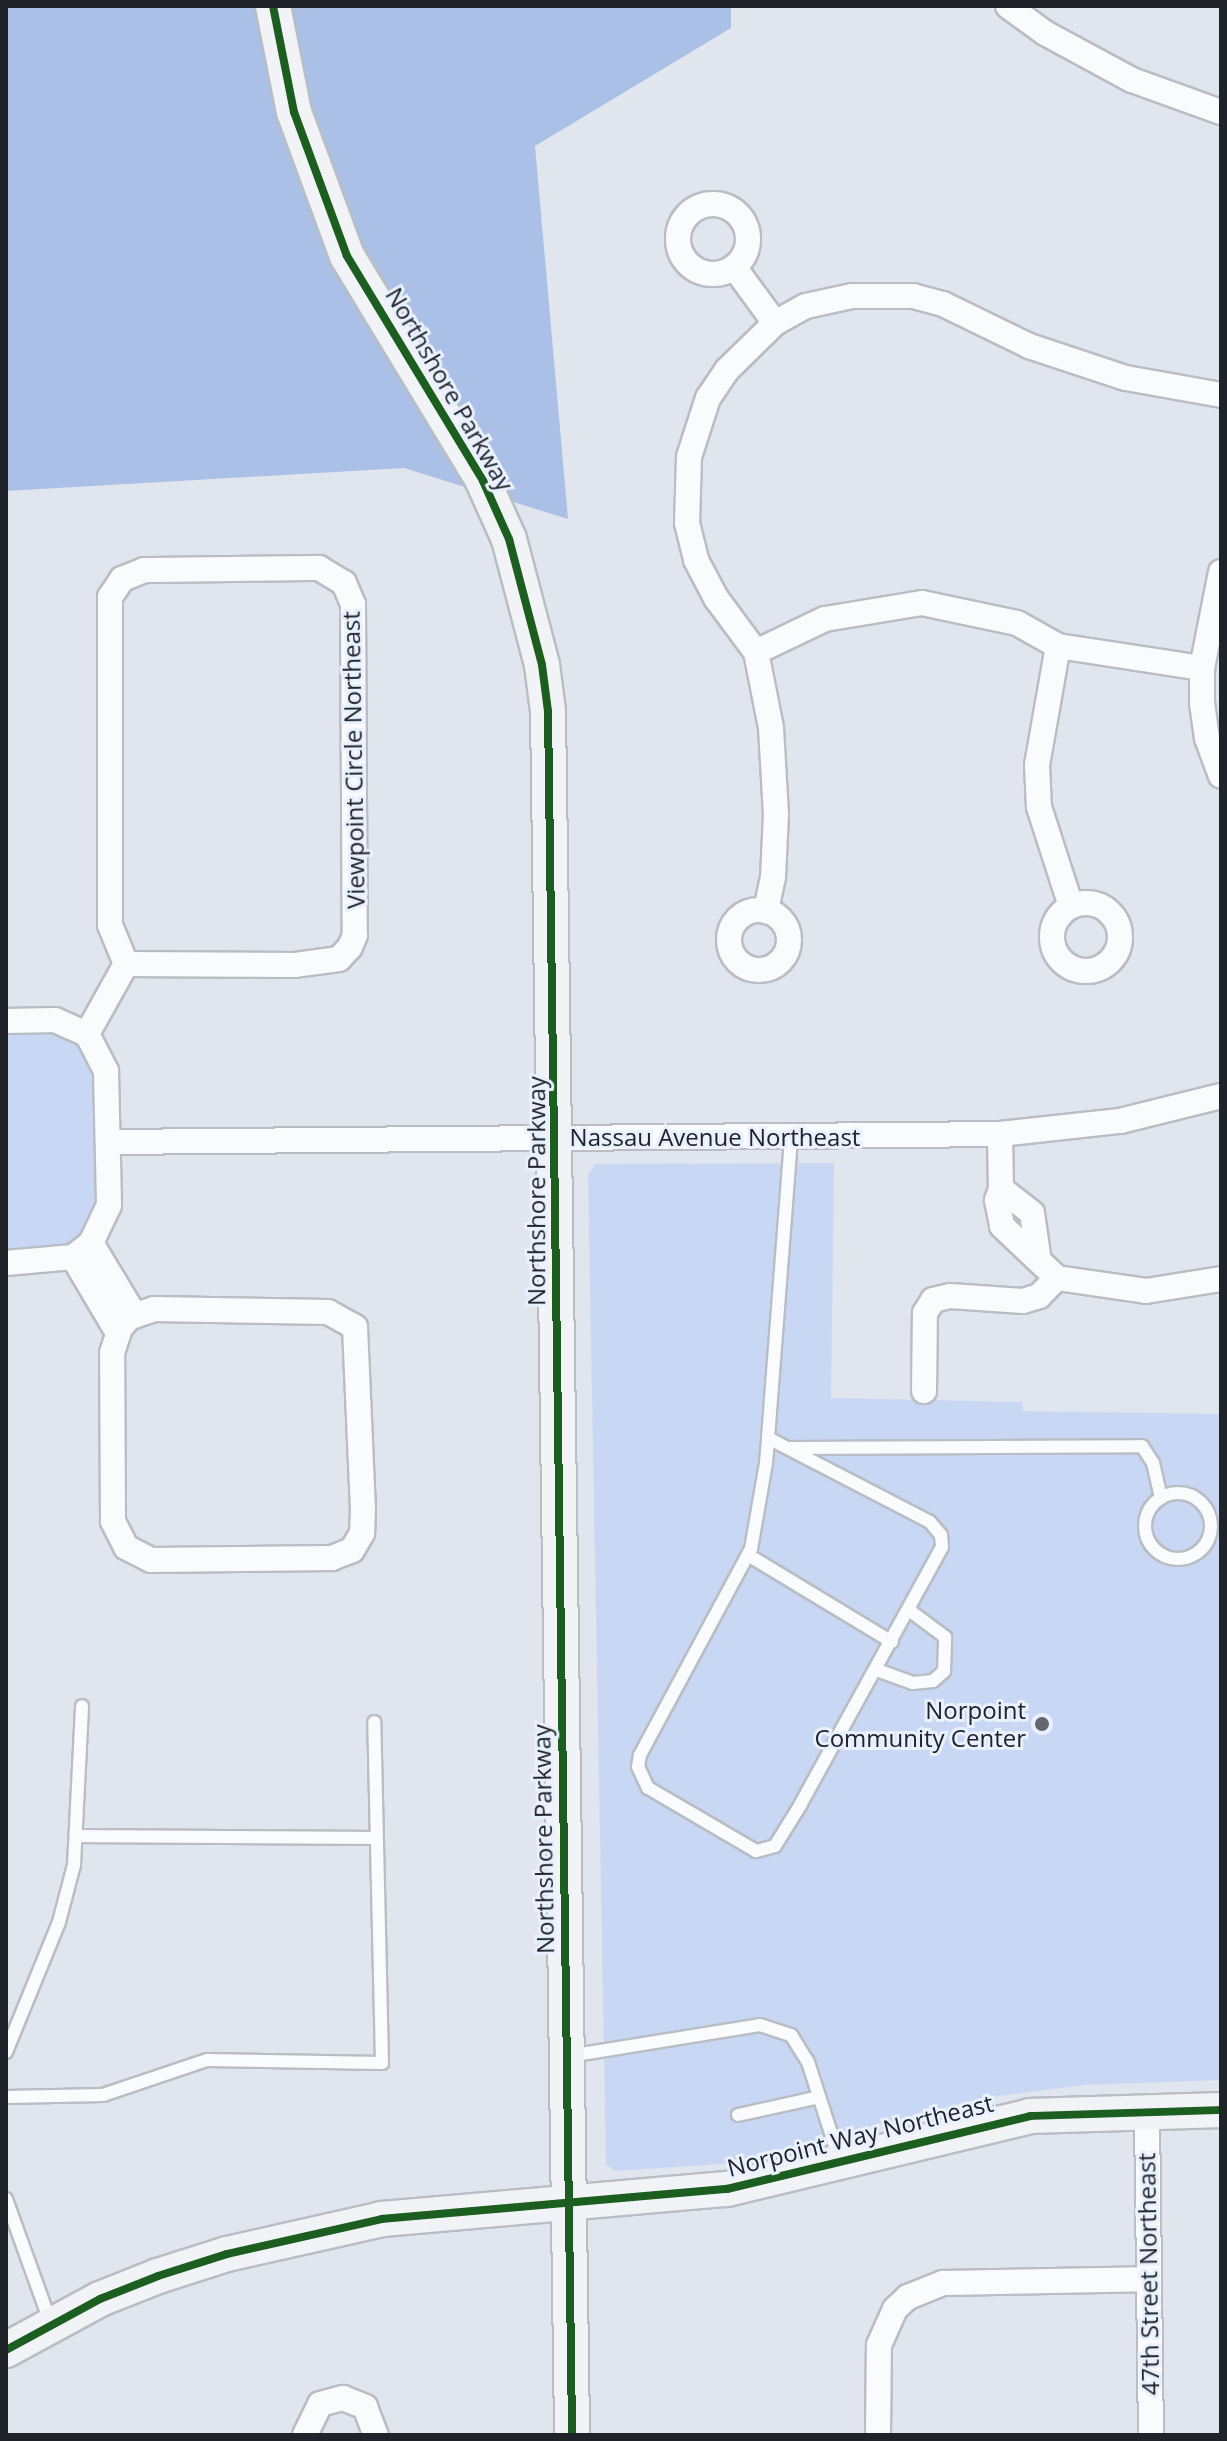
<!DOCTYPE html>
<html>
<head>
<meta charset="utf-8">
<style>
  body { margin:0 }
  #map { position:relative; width:1227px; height:2441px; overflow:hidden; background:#e0e5ee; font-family:"Open Sans",sans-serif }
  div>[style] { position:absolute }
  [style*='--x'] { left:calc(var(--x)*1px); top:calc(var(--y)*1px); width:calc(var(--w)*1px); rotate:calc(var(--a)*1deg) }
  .green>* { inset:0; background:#c8d8f4 }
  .forest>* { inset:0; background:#abc0e6 }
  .roads { filter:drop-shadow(2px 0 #b9bdc4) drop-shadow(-2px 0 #b9bdc4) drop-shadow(0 2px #b9bdc4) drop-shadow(0 -2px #b9bdc4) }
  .lane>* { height:12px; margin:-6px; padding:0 6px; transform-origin:6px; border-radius:6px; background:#fafbfc }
  .lane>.ring { margin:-6px; padding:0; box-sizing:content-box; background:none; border:12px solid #fafbfc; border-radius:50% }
  .street>* { height:24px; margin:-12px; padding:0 12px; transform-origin:12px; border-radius:12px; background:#fafbfc }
  .street>.ring { margin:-12px; padding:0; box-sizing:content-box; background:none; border:24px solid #fafbfc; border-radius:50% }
  .secondary>* { height:34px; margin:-17px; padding:0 17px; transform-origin:17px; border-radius:17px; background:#f2f3f7 }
  .cycleway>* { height:8px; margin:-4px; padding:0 4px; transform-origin:4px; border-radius:4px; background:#1b5e20 }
  .dots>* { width:22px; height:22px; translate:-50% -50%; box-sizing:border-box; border:4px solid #e9f0fe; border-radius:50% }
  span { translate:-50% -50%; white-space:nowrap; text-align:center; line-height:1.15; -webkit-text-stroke:6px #e9f0fe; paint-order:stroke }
  .street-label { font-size:24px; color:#20242a }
  .poi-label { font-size:24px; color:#20242a }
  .right { translate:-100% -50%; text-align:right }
  .frame { position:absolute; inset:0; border:8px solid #20242a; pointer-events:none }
</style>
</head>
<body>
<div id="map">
  <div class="green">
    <div style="clip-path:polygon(55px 1020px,106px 1071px,109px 1205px,91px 1243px,6px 1262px,6px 1021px)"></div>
    <div style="clip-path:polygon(834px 1163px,831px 1398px,1022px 1402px,1023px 1411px,1221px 1414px,1221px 2080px,1084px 2085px,983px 2098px,722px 2164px,615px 2171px,606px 2164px,588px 1175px,595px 1164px)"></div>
  </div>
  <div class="forest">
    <div style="clip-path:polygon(6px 6px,731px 8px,731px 28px,535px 146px,568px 519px,404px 468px,6px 491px)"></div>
  </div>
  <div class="roads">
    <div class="lane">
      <div style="--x:768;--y:1438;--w:182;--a:27.4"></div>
      <div style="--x:930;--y:1522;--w:17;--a:50"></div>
      <div style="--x:941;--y:1535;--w:12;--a:85"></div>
      <div style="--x:942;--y:1547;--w:293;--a:118.8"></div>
      <div style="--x:801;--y:1804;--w:49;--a:121.8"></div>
      <div style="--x:775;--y:1846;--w:20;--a:165"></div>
      <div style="--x:756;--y:1851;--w:125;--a:-149.7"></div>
      <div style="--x:648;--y:1788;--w:23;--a:-115"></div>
      <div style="--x:638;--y:1767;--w:12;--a:-81"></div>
      <div style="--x:640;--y:1755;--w:234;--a:-61.7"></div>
      <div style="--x:751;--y:1549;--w:87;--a:-80.1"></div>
      <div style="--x:766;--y:1463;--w:25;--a:-85"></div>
      <div style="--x:768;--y:1438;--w:302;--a:-85.6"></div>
      <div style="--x:790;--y:1448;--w:352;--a:-0.3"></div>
      <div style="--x:1142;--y:1446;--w:20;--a:57"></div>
      <div style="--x:1153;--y:1463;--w:36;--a:77"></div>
      <div class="ring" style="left:1145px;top:1493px;width:54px;height:54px"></div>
      <div style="--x:748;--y:1555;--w:168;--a:31.1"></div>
      <div style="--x:877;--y:1670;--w:38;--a:20"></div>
      <div style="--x:913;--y:1683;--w:20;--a:-6"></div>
      <div style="--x:933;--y:1681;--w:15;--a:-42"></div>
      <div style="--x:944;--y:1671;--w:34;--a:-88"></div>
      <div style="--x:945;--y:1637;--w:45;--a:-143.1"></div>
      <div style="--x:77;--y:1836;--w:297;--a:0.4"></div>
      <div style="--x:6;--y:2052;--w:140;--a:-67.8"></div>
      <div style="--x:59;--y:1922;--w:59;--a:-75.3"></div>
      <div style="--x:74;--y:1865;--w:159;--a:-87.1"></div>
      <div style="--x:569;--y:2056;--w:193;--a:-9.2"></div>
      <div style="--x:760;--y:2025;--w:33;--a:18"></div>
      <div style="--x:791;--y:2035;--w:32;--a:58"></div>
      <div style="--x:808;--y:2062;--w:104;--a:72.1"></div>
      <div style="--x:6;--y:2097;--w:97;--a:-1.2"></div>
      <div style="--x:103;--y:2095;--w:110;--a:-18.6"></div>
      <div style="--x:207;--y:2060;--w:175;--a:1"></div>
      <div style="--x:382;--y:2063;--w:341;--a:-91.3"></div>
      <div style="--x:738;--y:2115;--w:83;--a:-12.5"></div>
      <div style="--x:6;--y:2199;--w:133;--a:70.2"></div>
    </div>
    <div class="street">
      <div style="--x:1008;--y:6;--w:46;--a:36.1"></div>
      <div style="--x:1045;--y:33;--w:99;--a:28.4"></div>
      <div style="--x:1132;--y:80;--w:95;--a:19.8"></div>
      <div class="ring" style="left:678px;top:204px;width:46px;height:46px"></div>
      <div style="--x:734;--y:267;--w:69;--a:53.8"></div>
      <div style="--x:775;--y:323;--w:67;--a:135.6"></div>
      <div style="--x:727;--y:370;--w:34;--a:124"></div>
      <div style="--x:708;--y:398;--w:62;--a:107.9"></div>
      <div style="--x:689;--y:457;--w:66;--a:91.7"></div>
      <div style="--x:687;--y:523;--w:38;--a:76"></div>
      <div style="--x:696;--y:560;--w:43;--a:62.2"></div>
      <div style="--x:716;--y:598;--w:67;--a:53.5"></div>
      <div style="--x:756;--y:652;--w:77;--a:78.8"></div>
      <div style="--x:771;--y:728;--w:86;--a:86.7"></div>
      <div style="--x:776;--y:814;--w:63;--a:92.7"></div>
      <div style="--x:773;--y:877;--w:35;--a:102"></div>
      <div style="--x:775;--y:323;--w:35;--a:-29"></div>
      <div style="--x:806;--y:306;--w:47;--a:-12.3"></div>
      <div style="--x:852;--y:296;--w:61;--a:0"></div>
      <div style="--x:913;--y:296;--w:31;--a:15"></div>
      <div style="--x:943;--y:304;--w:96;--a:26"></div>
      <div style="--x:1029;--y:346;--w:102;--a:18.3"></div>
      <div style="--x:1126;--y:378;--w:97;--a:10.1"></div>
      <div style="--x:319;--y:568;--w:29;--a:31"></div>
      <div style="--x:344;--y:583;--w:23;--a:67"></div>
      <div style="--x:353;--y:604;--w:331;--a:89.7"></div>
      <div style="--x:355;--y:935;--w:13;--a:113"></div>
      <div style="--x:350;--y:947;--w:16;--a:133"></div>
      <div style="--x:339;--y:959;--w:44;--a:172.2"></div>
      <div style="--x:295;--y:965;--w:169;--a:-179.7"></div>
      <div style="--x:126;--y:964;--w:42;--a:-112.3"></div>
      <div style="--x:110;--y:925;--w:328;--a:-90"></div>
      <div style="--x:110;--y:597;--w:22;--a:-56"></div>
      <div style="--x:122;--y:579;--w:24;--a:-22"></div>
      <div style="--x:144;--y:570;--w:175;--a:-0.7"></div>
      <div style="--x:1221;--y:572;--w:98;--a:101.2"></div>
      <div style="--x:1202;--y:668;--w:35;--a:90"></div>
      <div style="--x:1202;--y:703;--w:35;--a:82"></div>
      <div style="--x:1207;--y:738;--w:40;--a:69.8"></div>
      <div style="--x:1058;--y:646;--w:121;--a:100"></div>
      <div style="--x:1037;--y:765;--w:42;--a:87.3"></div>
      <div style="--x:1039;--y:807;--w:104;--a:72.1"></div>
      <div style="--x:756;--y:652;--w:76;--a:-25.6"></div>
      <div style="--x:825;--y:619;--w:98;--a:-9.4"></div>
      <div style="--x:922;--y:603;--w:97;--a:11.9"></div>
      <div style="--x:1017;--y:623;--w:47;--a:29.3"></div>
      <div style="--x:1058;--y:646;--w:146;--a:8.7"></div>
      <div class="ring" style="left:1052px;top:903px;width:44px;height:44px"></div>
      <div class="ring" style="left:729px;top:910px;width:36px;height:36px"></div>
      <div style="--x:6;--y:1021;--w:49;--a:-1.2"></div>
      <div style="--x:55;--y:1020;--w:35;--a:24"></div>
      <div style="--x:87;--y:1034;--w:42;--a:62.8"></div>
      <div style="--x:106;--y:1071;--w:134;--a:88.7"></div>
      <div style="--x:109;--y:1205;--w:42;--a:115.3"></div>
      <div style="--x:91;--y:1243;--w:23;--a:142"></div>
      <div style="--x:73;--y:1257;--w:67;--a:174.9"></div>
      <div style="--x:87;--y:1034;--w:80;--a:-60.9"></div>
      <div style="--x:1000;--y:1134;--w:55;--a:89"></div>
      <div style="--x:108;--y:1142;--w:892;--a:-0.51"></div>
      <div style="--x:1000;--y:1134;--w:121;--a:-6.2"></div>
      <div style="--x:1120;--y:1121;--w:104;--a:-13.9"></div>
      <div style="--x:91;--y:1243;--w:85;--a:58.9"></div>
      <div style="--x:1038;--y:1255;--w:42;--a:-98.1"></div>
      <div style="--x:1032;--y:1213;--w:39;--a:-142"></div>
      <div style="--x:1001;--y:1189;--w:12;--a:110"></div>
      <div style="--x:997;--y:1200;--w:26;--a:79"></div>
      <div style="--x:1002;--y:1226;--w:76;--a:43.4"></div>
      <div style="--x:1057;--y:1278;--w:90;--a:8.3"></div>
      <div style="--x:1146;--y:1291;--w:76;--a:-9.1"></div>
      <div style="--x:73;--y:1257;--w:88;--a:59.4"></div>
      <div style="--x:154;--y:1309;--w:174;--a:1"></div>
      <div style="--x:328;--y:1312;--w:31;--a:29"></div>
      <div style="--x:355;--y:1327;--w:181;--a:87.5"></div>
      <div style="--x:363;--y:1508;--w:25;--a:92"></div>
      <div style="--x:362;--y:1533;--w:20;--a:120"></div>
      <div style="--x:352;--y:1550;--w:22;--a:158"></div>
      <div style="--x:332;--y:1558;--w:181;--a:179.4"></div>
      <div style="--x:151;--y:1560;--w:28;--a:-153"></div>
      <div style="--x:126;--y:1547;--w:29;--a:-117"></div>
      <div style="--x:113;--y:1521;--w:168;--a:-90.3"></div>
      <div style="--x:112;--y:1353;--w:26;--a:-72"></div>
      <div style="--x:120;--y:1328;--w:15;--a:-48"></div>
      <div style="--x:130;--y:1317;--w:25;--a:-18"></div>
      <div style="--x:924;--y:1391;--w:78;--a:-89.3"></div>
      <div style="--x:925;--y:1313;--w:15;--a:-58"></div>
      <div style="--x:933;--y:1300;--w:17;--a:-13"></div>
      <div style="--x:950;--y:1296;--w:73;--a:3.9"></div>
      <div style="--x:1023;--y:1301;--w:17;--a:-17"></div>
      <div style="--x:1039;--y:1296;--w:25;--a:-45"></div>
      <div style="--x:1147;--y:2113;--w:322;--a:89.3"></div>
      <div style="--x:305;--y:2435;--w:34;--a:-64"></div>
      <div style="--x:320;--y:2404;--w:24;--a:-15"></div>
      <div style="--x:343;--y:2398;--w:24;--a:22"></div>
      <div style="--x:365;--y:2407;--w:30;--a:69"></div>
      <div style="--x:878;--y:2435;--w:90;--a:-89.4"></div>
      <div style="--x:879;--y:2345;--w:39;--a:-66"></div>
      <div style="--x:895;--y:2309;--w:18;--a:-43"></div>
      <div style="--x:908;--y:2297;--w:38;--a:-22"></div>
      <div style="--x:943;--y:2283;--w:202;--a:-1.1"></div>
    </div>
    <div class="secondary">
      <div style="--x:273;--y:6;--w:108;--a:78.8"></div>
      <div style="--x:294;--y:112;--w:153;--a:69.8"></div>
      <div style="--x:347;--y:256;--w:263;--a:58.8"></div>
      <div style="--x:483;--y:481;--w:64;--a:65.9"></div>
      <div style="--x:509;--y:539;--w:130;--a:75.3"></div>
      <div style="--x:542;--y:665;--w:46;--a:82.6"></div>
      <div style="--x:548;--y:711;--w:1724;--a:89.2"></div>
      <div style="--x:6;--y:2350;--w:107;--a:-28.5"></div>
      <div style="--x:100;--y:2299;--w:62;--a:-21.6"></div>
      <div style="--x:158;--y:2276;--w:72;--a:-17.7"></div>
      <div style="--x:227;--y:2254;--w:159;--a:-12.7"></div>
      <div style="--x:382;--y:2219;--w:346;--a:-5"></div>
      <div style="--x:727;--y:2189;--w:312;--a:-13.5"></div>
      <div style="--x:1030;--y:2116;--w:191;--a:-1.8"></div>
    </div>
  </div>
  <div class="cycleway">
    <div style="--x:273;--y:6;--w:108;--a:78.8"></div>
    <div style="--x:294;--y:112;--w:153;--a:69.8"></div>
    <div style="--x:347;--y:256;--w:263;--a:58.8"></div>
    <div style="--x:483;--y:481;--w:64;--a:65.9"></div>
    <div style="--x:509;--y:539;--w:130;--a:75.3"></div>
    <div style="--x:542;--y:665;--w:46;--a:82.6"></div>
    <div style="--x:548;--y:711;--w:1724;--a:89.2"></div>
    <div style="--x:6;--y:2350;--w:107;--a:-28.5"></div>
    <div style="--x:100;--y:2299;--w:62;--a:-21.6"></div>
    <div style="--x:158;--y:2276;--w:72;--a:-17.7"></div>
    <div style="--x:227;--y:2254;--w:159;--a:-12.7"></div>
    <div style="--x:382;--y:2219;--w:346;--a:-5"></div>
    <div style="--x:727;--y:2189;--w:312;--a:-13.5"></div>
    <div style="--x:1030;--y:2116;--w:191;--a:-1.8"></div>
  </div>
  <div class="dots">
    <div style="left:1042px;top:1724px;background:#63686f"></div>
  </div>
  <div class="street-label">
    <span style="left:450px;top:389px;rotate:60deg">Northshore Parkway</span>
    <span style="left:353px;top:760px;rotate:-91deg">Viewpoint Circle Northeast</span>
    <span style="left:715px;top:1137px">Nassau Avenue Northeast</span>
    <span style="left:536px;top:1191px;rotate:-90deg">Northshore Parkway</span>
    <span style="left:543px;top:1839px;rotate:-91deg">Northshore Parkway</span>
    <span style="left:860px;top:2135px;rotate:-14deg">Norpoint Way Northeast</span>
    <span style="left:1148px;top:2274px;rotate:-91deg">47th Street Northeast</span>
  </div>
  <div class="poi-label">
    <span class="right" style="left:1026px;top:1724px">Norpoint<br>Community Center</span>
  </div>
  <div class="frame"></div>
</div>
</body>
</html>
